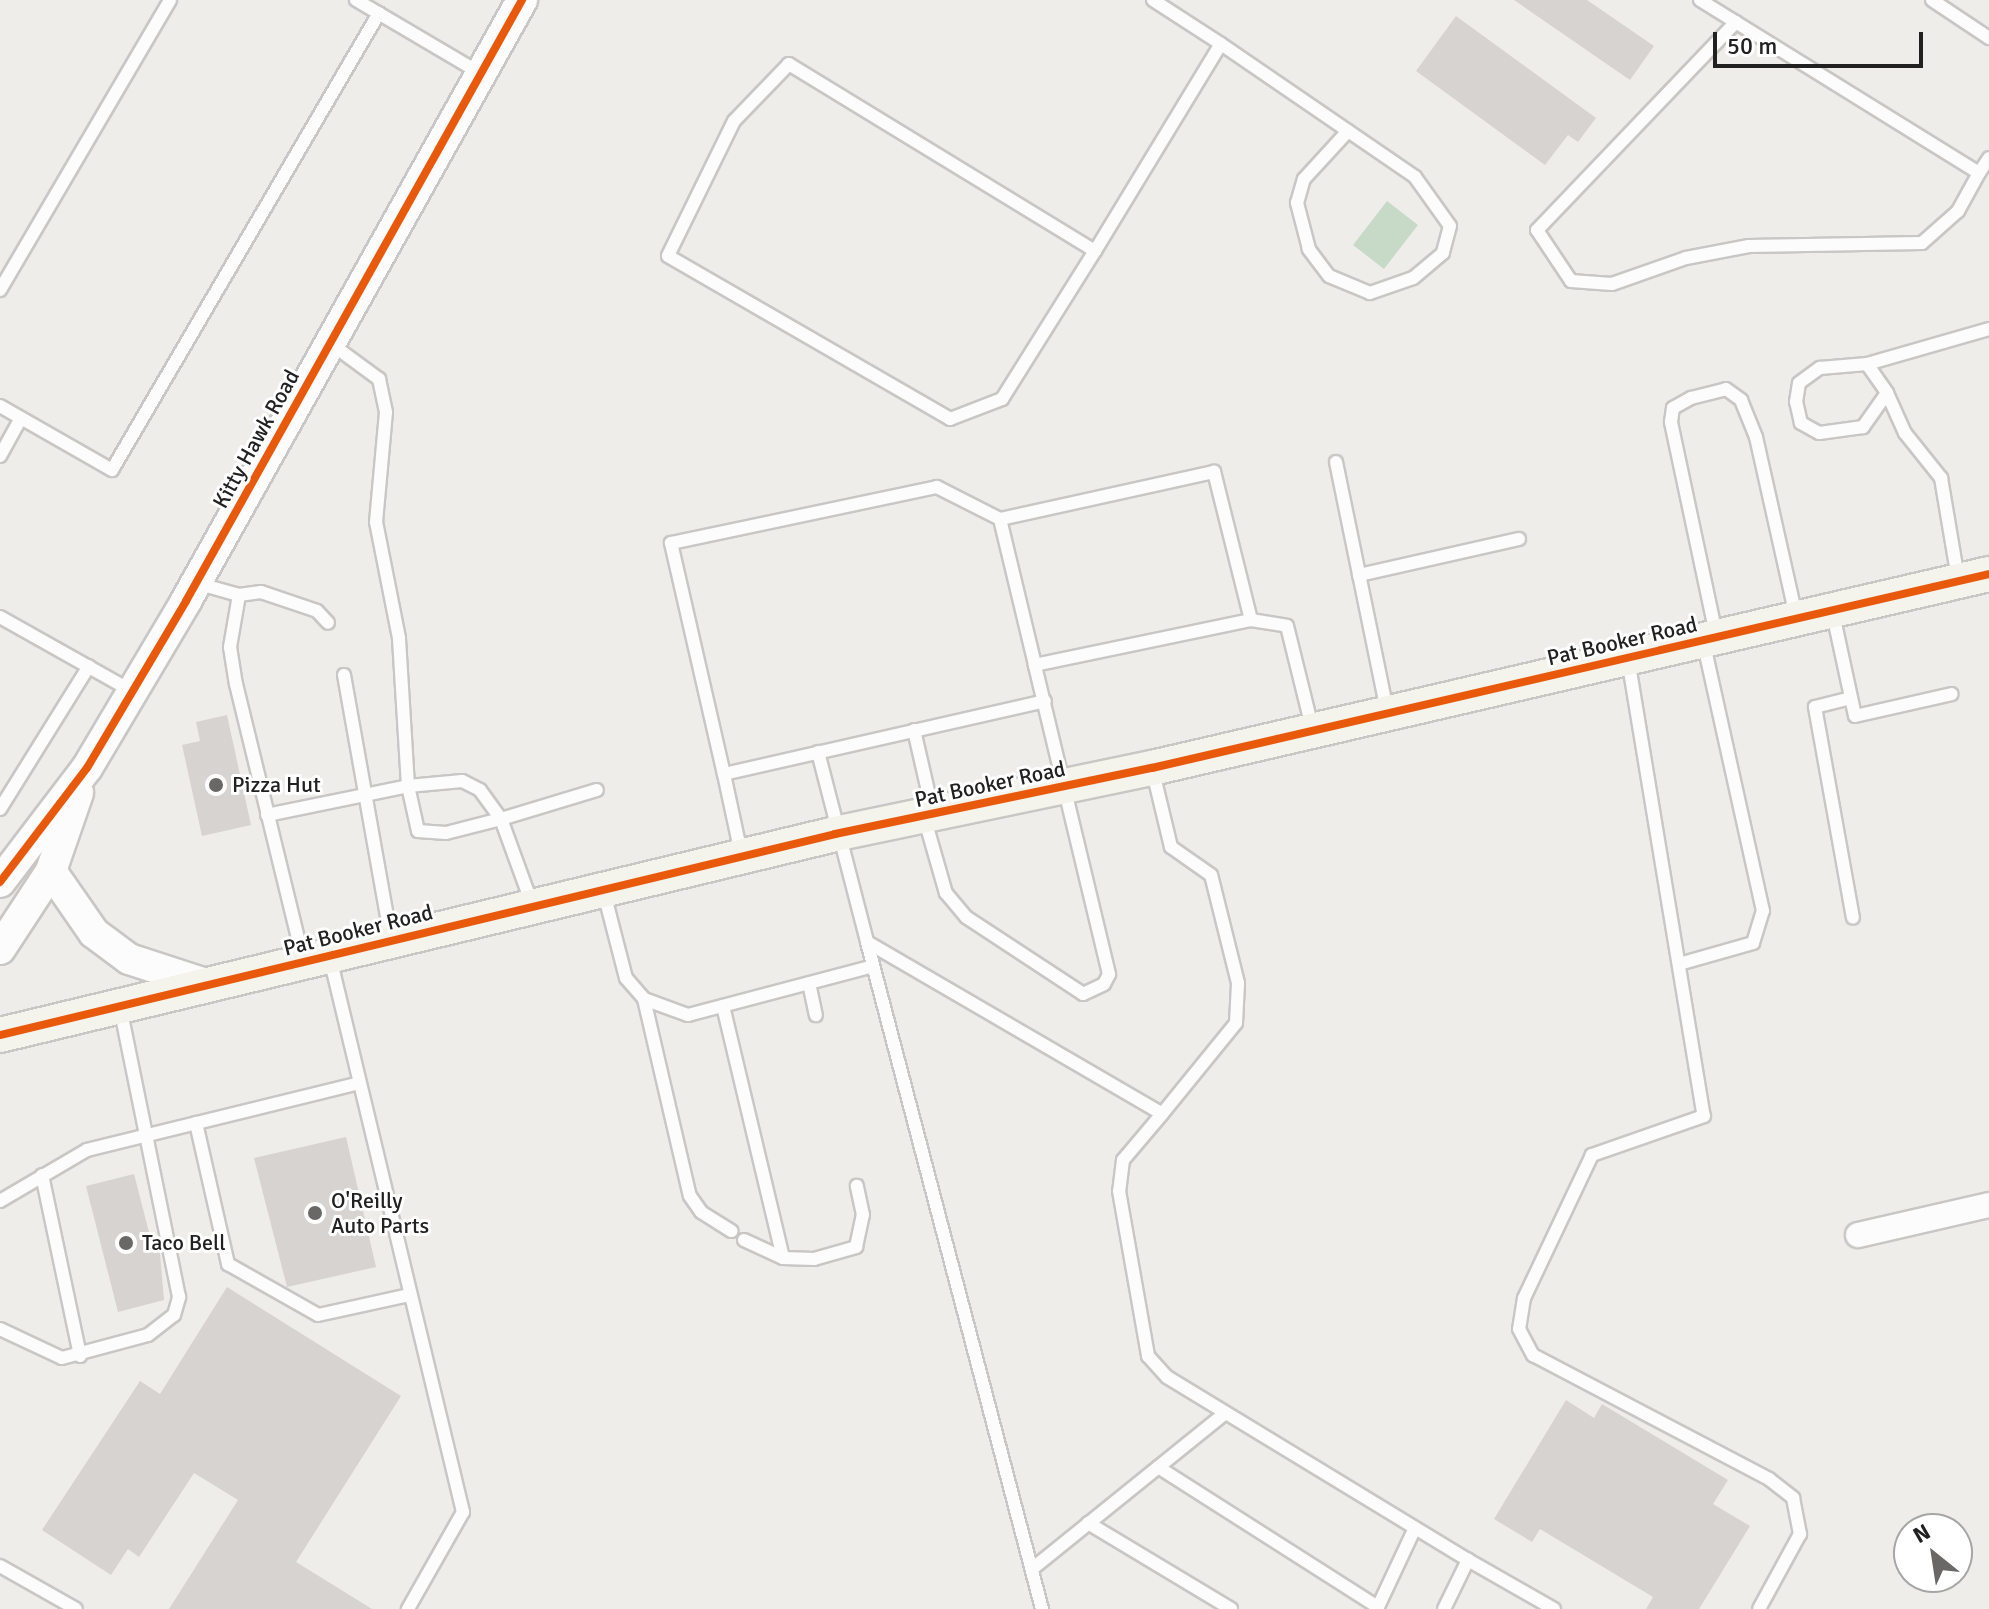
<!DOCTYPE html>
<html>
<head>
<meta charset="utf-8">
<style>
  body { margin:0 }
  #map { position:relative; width:1989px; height:1609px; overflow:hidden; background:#efede9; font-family:Signika,sans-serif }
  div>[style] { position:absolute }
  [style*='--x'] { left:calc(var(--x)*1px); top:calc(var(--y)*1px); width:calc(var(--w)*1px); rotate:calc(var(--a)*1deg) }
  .cemetery>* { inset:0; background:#c7dac7 }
  .building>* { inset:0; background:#d6d3d0 }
  .roads { filter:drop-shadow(2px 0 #c8c7c5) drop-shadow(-2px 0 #c8c7c5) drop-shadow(0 2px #c8c7c5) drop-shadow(0 -2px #c8c7c5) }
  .service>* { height:12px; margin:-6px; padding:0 6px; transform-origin:6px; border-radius:6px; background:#fdfcfc }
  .minor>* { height:24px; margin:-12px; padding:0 12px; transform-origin:12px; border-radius:12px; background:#fdfcfc }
  .tertiary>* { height:30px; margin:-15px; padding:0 15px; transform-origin:15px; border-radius:15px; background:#fdfcfc }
  .secondary>* { height:34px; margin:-17px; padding:0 17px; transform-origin:17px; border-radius:17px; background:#f4f4ec }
  .cycleway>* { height:8px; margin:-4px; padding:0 4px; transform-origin:4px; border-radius:4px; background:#e8590c }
  .dots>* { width:22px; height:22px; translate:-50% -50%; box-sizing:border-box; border:4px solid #fff; border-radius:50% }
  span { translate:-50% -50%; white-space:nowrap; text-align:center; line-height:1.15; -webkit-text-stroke:6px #fff; paint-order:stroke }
  .street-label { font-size:22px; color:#212121 }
  .poi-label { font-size:22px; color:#212121 }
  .left { translate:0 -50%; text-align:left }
  .north { position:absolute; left:1893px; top:1513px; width:80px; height:80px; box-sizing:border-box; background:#fff; border:2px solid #a6a6a6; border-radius:50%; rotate:330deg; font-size:22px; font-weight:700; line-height:32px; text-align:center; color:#212121 }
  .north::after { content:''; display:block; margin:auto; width:28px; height:36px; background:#696867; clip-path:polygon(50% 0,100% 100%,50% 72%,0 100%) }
  .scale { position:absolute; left:1713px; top:32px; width:210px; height:36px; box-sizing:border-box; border:4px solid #212121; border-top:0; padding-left:10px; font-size:24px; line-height:28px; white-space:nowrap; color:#212121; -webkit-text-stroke:6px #fff; paint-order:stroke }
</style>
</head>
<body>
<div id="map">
  <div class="cemetery">
    <div style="clip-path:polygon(1387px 201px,1418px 225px,1384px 269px,1353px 245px)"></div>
  </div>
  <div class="building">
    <div style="clip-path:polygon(1514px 0,1587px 0,1654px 46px,1630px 80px)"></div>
    <div style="clip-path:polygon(1456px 16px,1596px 118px,1578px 142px,1568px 135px,1545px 165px,1416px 71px)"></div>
    <div style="clip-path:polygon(227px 715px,251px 825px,202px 836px,182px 745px,200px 741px,196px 722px)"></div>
    <div style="clip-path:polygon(346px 1137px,376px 1267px,287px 1287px,254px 1158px)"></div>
    <div style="clip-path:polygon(134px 1174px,152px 1244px,159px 1242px,164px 1300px,118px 1312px,86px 1186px)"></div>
    <div style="clip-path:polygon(227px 1287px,401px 1396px,296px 1562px,372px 1609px,169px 1609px,238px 1500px,194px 1473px,139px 1557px,128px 1549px,111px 1575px,42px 1530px,140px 1381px,160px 1394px)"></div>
    <div style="clip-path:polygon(1566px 1400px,1594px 1418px,1602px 1404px,1728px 1480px,1713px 1504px,1750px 1526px,1699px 1609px,1646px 1609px,1653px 1597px,1540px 1529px,1532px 1542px,1494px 1519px)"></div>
  </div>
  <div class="roads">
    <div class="service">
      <div style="--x:356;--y:0;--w:144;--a:30.5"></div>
      <div style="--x:1700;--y:0;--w:328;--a:31.8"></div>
      <div style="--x:1979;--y:173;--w:18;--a:-56"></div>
      <div style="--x:1932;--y:0;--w:69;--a:33.7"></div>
      <div style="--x:1736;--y:22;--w:288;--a:133.7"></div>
      <div style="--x:1537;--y:230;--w:61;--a:56.3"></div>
      <div style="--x:1571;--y:281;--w:41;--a:4.2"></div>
      <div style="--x:1612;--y:284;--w:78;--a:-19.4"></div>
      <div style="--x:1686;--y:258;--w:64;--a:-10.8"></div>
      <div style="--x:1749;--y:246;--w:173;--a:-1"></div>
      <div style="--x:1922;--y:243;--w:48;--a:-41.6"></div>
      <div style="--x:1958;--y:211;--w:43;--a:-61.1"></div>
      <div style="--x:1221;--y:44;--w:235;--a:34.4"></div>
      <div style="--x:1415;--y:177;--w:60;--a:54.5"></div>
      <div style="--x:1450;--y:226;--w:28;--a:105"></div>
      <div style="--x:1443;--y:253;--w:39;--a:140"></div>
      <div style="--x:1413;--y:278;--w:46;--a:160.8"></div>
      <div style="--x:1370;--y:293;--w:44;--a:-157.5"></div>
      <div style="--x:1329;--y:276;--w:34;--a:-127"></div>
      <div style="--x:1309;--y:249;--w:48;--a:-104.6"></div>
      <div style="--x:1297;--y:203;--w:25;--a:-74"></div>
      <div style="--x:1304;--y:179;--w:65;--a:-47.5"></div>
      <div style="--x:1095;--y:251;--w:359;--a:-148.6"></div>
      <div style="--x:789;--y:64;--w:79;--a:134"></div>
      <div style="--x:734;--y:121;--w:150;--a:116.1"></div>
      <div style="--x:668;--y:256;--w:326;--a:30"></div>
      <div style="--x:950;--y:419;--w:56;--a:-21"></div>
      <div style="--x:1002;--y:399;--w:175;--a:-57.9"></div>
      <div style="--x:1095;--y:251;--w:242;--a:-58.7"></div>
      <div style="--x:1221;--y:44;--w:81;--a:-147.1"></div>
      <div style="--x:0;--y:290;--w:336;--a:-59.6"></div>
      <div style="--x:1867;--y:364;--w:127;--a:-16"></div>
      <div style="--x:1887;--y:393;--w:42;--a:125.2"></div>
      <div style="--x:1863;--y:427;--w:44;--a:172.2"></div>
      <div style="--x:1819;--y:433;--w:21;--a:-151"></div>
      <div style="--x:1801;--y:423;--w:22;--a:-103"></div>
      <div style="--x:1796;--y:402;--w:19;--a:-81"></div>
      <div style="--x:1799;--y:383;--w:26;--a:-36"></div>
      <div style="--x:1820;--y:368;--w:47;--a:-4.9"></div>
      <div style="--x:1867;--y:364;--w:35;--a:55"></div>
      <div style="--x:1887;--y:393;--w:44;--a:65.8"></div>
      <div style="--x:1905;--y:433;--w:58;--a:51.3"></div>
      <div style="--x:1941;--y:478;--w:101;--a:80.4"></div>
      <div style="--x:0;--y:406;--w:129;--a:29.7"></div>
      <div style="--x:112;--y:470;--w:529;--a:-59.7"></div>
      <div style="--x:0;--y:456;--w:43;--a:-61.1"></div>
      <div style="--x:1336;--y:462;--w:253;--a:78.4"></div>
      <div style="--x:1000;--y:519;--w:71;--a:-153.1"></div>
      <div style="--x:937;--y:487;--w:272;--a:168.1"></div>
      <div style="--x:671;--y:543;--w:237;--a:77.1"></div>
      <div style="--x:724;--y:774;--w:329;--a:-12.8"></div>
      <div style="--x:1359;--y:575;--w:164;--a:-12.7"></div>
      <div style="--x:196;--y:583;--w:45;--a:15.6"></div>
      <div style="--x:239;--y:595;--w:22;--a:-8"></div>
      <div style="--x:261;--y:592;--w:59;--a:18.7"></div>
      <div style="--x:317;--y:611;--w:16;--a:47"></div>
      <div style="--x:239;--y:595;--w:53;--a:99.8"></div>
      <div style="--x:230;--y:647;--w:37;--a:81"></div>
      <div style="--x:236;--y:684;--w:283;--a:76.3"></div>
      <div style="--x:1833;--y:614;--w:104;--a:77.8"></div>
      <div style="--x:1855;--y:716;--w:99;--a:-12.8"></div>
      <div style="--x:0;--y:617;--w:151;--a:29.3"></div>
      <div style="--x:1251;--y:620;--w:36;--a:9"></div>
      <div style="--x:1287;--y:626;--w:104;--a:76.1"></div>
      <div style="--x:1716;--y:634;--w:217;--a:-102"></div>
      <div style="--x:1671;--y:422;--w:14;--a:-82"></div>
      <div style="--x:1673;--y:408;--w:21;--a:-29"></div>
      <div style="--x:1691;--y:398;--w:36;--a:-14"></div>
      <div style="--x:1726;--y:389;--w:19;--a:36"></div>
      <div style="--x:1741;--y:400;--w:40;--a:68"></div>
      <div style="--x:1756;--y:437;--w:183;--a:77.4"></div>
      <div style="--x:1628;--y:659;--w:463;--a:80.6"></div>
      <div style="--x:1704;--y:1116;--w:119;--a:160.8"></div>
      <div style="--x:1592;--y:1155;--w:158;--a:115.4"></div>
      <div style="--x:1524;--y:1298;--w:31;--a:99"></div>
      <div style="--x:1519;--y:1329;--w:30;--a:62"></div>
      <div style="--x:1533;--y:1355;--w:267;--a:27.7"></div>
      <div style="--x:1769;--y:1479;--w:31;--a:38"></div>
      <div style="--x:1793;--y:1498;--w:37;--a:79"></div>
      <div style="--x:1800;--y:1534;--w:85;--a:118.7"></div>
      <div style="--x:344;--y:675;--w:268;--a:79.9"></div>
      <div style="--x:1851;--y:698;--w:37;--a:166"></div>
      <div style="--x:1815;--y:707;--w:214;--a:79.8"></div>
      <div style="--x:914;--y:730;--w:85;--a:77.1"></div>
      <div style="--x:818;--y:752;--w:196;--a:75.5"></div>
      <div style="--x:867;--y:942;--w:341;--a:30.2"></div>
      <div style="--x:1162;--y:1114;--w:117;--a:-50.9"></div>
      <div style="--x:1236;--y:1023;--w:40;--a:-87.1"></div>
      <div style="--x:1238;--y:983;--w:111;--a:-104"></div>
      <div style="--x:1211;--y:875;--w:49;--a:-145"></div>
      <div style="--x:1171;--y:847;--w:77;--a:-103.5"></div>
      <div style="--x:724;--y:774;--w:81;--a:77.9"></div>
      <div style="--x:0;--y:809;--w:168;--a:-58.1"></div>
      <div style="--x:267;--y:815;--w:144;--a:-11.6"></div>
      <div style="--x:408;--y:786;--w:46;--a:77.5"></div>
      <div style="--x:418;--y:831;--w:28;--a:4"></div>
      <div style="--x:446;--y:833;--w:57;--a:-14.3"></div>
      <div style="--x:501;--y:819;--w:36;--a:-126"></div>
      <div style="--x:480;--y:790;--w:20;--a:-153"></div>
      <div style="--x:462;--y:781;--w:54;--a:174.7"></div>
      <div style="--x:408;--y:786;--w:148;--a:-93.5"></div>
      <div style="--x:399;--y:638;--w:118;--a:-101.2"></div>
      <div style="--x:376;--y:522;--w:110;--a:-84.8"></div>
      <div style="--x:386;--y:412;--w:34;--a:-102"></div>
      <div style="--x:379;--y:379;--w:61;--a:-143.7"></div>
      <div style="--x:925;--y:820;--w:76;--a:74"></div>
      <div style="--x:946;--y:893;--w:31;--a:50"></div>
      <div style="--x:966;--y:917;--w:140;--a:33.3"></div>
      <div style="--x:1083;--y:994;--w:23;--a:-25"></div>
      <div style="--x:1104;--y:984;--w:11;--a:-63"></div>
      <div style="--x:1109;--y:974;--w:318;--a:-103.5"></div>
      <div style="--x:1035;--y:665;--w:221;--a:-11.8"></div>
      <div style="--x:1251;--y:620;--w:153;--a:-104"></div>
      <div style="--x:1214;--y:472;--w:219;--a:167.6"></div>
      <div style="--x:1000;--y:519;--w:150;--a:76.5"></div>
      <div style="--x:604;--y:893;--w:88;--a:75.5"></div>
      <div style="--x:626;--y:978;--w:28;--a:49"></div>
      <div style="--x:644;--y:999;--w:47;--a:20"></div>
      <div style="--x:688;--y:1015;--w:191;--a:-14.8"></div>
      <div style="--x:532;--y:904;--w:90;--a:-110"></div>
      <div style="--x:501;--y:819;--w:100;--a:-16.8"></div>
      <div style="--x:867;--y:942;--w:690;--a:75.3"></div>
      <div style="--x:330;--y:958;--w:570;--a:76.5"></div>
      <div style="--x:463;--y:1512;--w:112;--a:119.6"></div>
      <div style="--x:1679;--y:964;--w:77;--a:-15.8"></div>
      <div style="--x:1753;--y:943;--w:34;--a:-73"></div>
      <div style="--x:1763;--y:911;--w:273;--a:-102.5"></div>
      <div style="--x:809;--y:983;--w:33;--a:78"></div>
      <div style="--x:644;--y:999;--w:202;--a:76.9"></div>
      <div style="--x:690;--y:1196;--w:19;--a:55"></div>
      <div style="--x:701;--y:1212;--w:36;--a:32"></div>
      <div style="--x:723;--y:1006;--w:259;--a:76.6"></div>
      <div style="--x:1162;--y:1114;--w:60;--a:130.3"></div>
      <div style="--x:1123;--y:1160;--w:31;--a:97"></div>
      <div style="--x:1119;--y:1191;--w:168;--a:80"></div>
      <div style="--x:1148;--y:1356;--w:28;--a:48"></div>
      <div style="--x:1167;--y:1377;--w:352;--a:31.3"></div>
      <div style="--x:196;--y:1123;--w:145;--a:77.2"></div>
      <div style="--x:228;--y:1264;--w:103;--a:29.5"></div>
      <div style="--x:318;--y:1315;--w:94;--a:-12.3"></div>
      <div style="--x:42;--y:1175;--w:185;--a:78.1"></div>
      <div style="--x:0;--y:1201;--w:101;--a:-30.4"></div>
      <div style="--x:87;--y:1150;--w:280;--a:-13.8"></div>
      <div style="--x:744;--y:1240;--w:43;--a:24.8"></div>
      <div style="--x:783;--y:1258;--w:31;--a:2"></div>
      <div style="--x:814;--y:1259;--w:44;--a:-15.9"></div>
      <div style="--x:856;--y:1247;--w:33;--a:-78"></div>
      <div style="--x:863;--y:1215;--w:30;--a:-102"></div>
      <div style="--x:0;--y:1329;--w:68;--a:25.1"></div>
      <div style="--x:62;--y:1358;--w:89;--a:-15"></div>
      <div style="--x:148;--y:1335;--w:33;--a:-38"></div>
      <div style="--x:174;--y:1315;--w:19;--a:-74"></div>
      <div style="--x:179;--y:1297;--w:295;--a:-101.5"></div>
      <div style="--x:1158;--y:1467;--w:261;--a:32.5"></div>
      <div style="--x:1088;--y:1523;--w:167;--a:31"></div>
      <div style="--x:0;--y:1566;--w:87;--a:29.5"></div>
      <div style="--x:1032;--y:1569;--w:248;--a:-38.9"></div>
      <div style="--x:1377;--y:1609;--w:89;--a:-64.9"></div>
      <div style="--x:1444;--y:1609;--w:55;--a:-63.9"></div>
      <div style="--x:1468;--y:1560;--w:99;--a:29.7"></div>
    </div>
    <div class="minor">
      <div style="--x:1858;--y:1235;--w:134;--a:-12.9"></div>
    </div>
    <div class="tertiary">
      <div style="--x:51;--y:871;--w:75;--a:55.3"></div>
      <div style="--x:94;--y:933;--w:44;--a:36.6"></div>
      <div style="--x:129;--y:959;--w:84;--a:18"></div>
      <div style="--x:0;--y:882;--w:143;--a:-52.7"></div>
      <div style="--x:87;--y:768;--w:194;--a:-59.3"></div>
      <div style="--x:186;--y:601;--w:689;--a:-60.79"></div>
      <div style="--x:0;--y:949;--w:93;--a:-56.8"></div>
      <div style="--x:51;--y:871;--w:83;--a:-70.9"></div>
    </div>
    <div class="secondary">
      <div style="--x:0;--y:1035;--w:859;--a:-13.53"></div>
      <div style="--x:835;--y:834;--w:324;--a:-11.8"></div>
      <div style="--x:1152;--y:768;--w:859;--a:-13.05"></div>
    </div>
  </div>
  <div class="cycleway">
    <div style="--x:0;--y:882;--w:143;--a:-52.7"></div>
    <div style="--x:87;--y:768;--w:194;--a:-59.3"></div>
    <div style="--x:186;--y:601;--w:689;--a:-60.79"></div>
    <div style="--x:0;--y:1035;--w:859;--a:-13.53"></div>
    <div style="--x:835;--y:834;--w:324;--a:-11.8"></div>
    <div style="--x:1152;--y:768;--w:859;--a:-13.05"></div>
  </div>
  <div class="dots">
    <div style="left:216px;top:785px;background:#696867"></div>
    <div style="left:315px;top:1213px;background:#696867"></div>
    <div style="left:126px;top:1243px;background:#696867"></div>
  </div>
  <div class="street-label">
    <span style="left:256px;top:439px;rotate:-61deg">Kitty Hawk Road</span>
    <span style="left:1622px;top:641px;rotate:-13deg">Pat Booker Road</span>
    <span style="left:990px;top:784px;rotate:-12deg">Pat Booker Road</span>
    <span style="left:358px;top:930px;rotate:-14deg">Pat Booker Road</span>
  </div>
  <div class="poi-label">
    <span class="left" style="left:232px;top:785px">Pizza Hut</span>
    <span class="left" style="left:331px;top:1213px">O'Reilly<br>Auto Parts</span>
    <span class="left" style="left:142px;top:1243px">Taco Bell</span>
  </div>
  <div class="north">N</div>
  <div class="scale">50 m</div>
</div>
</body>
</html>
